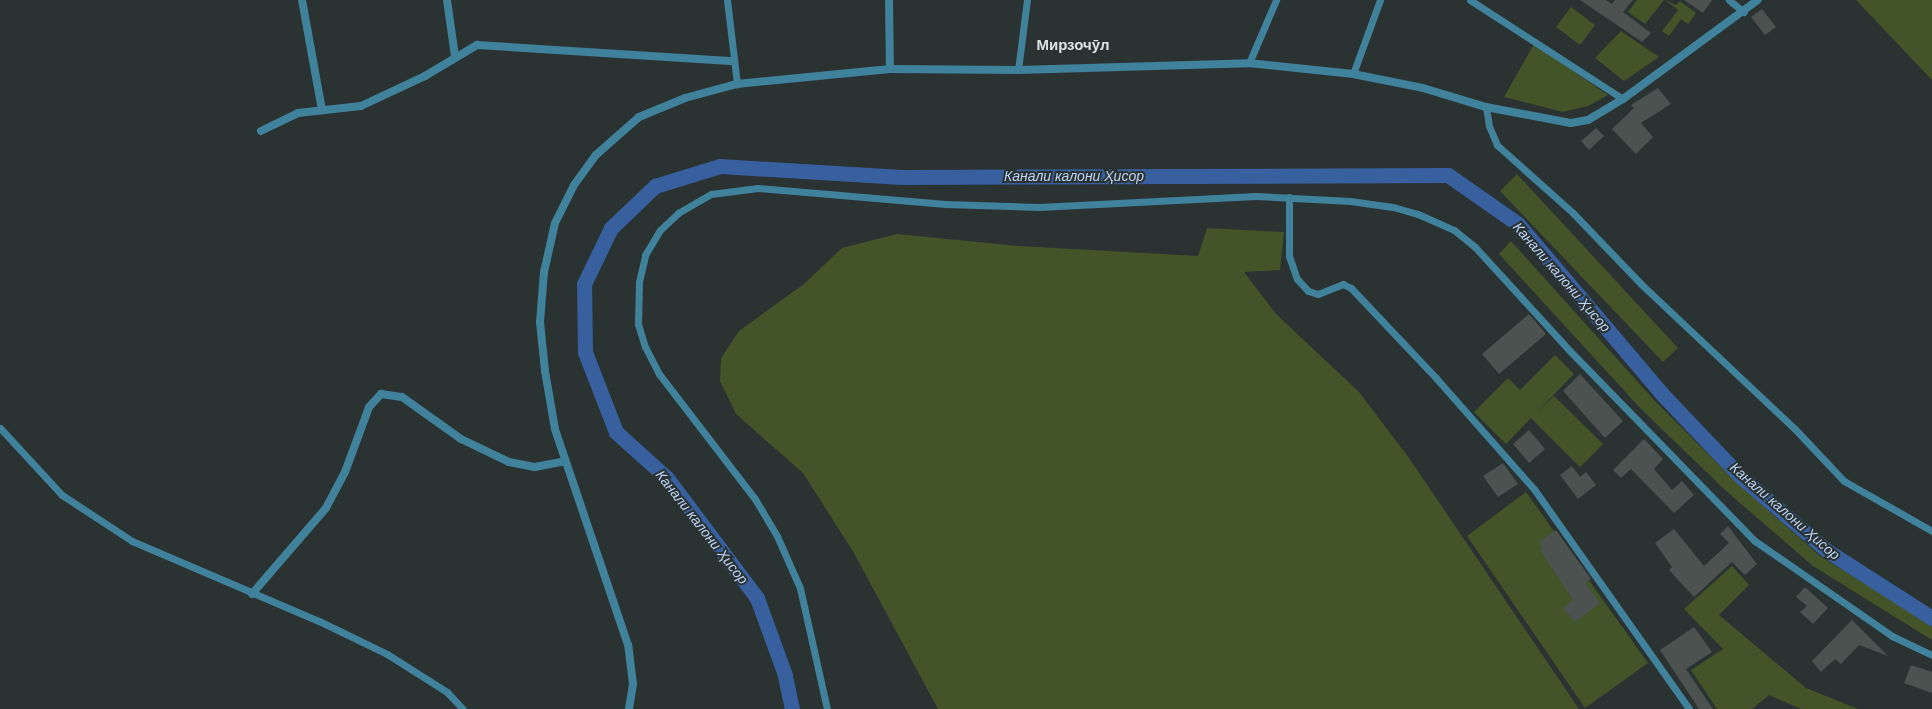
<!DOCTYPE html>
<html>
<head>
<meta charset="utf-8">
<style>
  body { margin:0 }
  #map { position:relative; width:1932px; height:709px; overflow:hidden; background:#2a3232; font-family:Arial,sans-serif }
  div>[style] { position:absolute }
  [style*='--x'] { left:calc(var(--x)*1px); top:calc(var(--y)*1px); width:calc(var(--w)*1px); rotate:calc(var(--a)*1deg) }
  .green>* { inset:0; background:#435428 }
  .canal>* { height:15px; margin:-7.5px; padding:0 7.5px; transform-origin:7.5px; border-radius:7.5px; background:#38609f }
  .building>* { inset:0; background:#4c524f }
  .lane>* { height:7px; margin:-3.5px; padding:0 3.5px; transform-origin:3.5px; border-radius:3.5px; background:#40819b }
  .street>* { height:8px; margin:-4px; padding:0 4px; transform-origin:4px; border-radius:4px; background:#40819b }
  span { translate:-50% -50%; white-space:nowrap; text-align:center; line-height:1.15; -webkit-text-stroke:4px #2a3232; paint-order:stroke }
  .water-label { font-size:14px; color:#bcd4f8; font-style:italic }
  .quarter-label { font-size:15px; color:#dbe4e4; font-weight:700 }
</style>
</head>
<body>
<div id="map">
  <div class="green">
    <div style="clip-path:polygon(1637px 0,1664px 0,1645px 24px,1628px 12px)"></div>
    <div style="clip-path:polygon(1665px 0,1676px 5px,1680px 1px,1696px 13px,1688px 24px,1681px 19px,1669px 36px,1662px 31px,1678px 10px)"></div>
    <div style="clip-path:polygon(1856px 0,1932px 0,1932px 80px)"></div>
    <div style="clip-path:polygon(1571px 7px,1595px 25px,1580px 45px,1556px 27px)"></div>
    <div style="clip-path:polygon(1621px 31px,1659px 57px,1624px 81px,1595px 58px)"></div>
    <div style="clip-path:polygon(1534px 44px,1608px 95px,1588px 106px,1563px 112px,1504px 97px)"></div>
    <div style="clip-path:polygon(1517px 174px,1678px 348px,1663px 362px,1500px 191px)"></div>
    <div style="clip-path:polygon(1207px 228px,1284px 232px,1280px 270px,1244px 272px,1276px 314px,1359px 392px,1409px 458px,1579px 709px,938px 709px,854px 553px,803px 473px,736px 414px,720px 381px,721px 358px,739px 331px,804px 284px,842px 248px,897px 234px,1019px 246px,1198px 256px)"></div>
    <div style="clip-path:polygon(1511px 241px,1654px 400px,1735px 481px,1820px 556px,1932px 625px,1932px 640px,1813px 566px,1725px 490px,1641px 409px,1499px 254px)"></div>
    <div style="clip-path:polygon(1555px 355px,1574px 374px,1537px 412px,1554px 396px,1603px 444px,1580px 467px,1531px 418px,1506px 444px,1474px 412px,1508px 378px,1520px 390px)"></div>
    <div style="clip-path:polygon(1526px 492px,1648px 663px,1585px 708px,1467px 536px)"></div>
    <div style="clip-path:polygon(1732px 566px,1749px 585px,1719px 615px,1806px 688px,1858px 709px,1801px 709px,1769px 695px,1752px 709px,1717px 709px,1691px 670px,1723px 649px,1684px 609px)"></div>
  </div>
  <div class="canal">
    <div style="--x:792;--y:709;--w:35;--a:-102"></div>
    <div style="--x:785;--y:675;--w:82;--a:-110"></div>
    <div style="--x:757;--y:598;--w:150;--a:-126.9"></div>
    <div style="--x:667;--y:478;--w:69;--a:-138"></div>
    <div style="--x:616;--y:432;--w:86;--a:-111.2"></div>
    <div style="--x:585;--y:352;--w:68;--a:-90.8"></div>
    <div style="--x:584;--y:284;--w:62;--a:-64.3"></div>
    <div style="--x:611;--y:228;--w:61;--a:-43.7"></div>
    <div style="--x:655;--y:186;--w:68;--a:-17.1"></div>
    <div style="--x:720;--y:166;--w:182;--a:3.5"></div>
    <div style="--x:902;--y:177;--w:546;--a:-0.21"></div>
    <div style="--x:1448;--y:175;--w:85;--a:35"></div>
    <div style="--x:1518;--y:224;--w:223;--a:49.7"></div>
    <div style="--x:1662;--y:394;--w:113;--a:46.4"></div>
    <div style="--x:1740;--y:476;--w:113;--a:40.7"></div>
    <div style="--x:1826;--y:550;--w:126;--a:32.7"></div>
  </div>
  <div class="building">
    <div style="clip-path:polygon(1580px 0,1606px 0,1612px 4px,1615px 0,1633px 0,1623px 12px,1651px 33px,1642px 42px)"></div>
    <div style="clip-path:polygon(1684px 0,1712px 0,1703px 13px)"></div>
    <div style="clip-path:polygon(1762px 9px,1776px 27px,1765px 35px,1751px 17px)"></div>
    <div style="clip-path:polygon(1658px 88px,1671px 104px,1641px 123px,1653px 137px,1636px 154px,1612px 129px,1634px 108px,1631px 105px)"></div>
    <div style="clip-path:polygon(1596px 128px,1604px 136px,1589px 150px,1581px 141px)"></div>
    <div style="clip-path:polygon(1529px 314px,1546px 334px,1499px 374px,1482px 354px)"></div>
    <div style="clip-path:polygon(1580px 374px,1623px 421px,1605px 438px,1563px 391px)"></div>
    <div style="clip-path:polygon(1529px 430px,1545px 449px,1529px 463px,1513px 444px)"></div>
    <div style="clip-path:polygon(1644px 439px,1663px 459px,1654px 469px,1672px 490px,1682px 481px,1694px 495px,1674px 513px,1631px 469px,1621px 478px,1613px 470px)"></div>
    <div style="clip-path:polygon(1503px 463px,1518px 484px,1498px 497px,1483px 476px)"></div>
    <div style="clip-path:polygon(1572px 466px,1580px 477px,1586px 472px,1596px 485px,1578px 499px,1560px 475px)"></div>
    <div style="clip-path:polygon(1728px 526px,1757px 564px,1745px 575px,1732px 562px,1694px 597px,1669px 570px,1672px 567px,1655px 543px,1674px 529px,1704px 566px,1729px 543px,1720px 534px)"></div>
    <div style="clip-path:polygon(1556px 530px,1591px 579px,1585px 583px,1600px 603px,1575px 622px,1563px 608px,1573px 600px,1540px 550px,1543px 548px,1539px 542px)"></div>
    <div style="clip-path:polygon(1805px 587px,1828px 608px,1813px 624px,1800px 612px,1807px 606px,1796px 597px)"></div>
    <div style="clip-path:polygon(1852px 620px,1888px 656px,1859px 645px,1841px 664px,1835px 659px,1821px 672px,1812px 661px)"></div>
    <div style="clip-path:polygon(1694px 627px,1712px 652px,1686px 669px,1713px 709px,1699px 709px,1660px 650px)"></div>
    <div style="clip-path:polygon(1911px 665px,1932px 672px,1932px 693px,1904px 683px)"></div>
  </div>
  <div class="lane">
    <div style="--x:727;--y:0;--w:85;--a:83.2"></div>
    <div style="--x:1470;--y:0;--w:182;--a:32.9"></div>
    <div style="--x:1729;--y:0;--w:19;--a:39"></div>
    <div style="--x:1249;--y:63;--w:69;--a:-66.8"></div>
    <div style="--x:1018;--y:70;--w:71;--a:-82.7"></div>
    <div style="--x:1353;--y:74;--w:79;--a:-70"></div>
    <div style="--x:1486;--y:107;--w:19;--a:81"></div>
    <div style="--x:1489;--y:126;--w:21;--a:67"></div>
    <div style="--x:1497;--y:145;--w:102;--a:41.8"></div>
    <div style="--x:1573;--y:213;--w:98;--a:46.2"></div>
    <div style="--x:1641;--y:284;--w:210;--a:43.3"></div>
    <div style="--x:1794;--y:428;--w:73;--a:46.7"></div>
    <div style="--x:1844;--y:481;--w:101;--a:29.6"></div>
    <div style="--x:1289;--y:197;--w:59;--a:90"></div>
    <div style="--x:1289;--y:256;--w:24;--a:71"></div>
    <div style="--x:1297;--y:279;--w:16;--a:47"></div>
    <div style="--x:1308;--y:291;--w:10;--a:17"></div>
    <div style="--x:1318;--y:294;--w:27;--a:-22"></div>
    <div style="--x:1343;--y:284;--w:9;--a:27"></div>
    <div style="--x:1351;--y:288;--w:124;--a:46.6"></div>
    <div style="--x:1436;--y:378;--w:148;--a:48.6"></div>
    <div style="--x:1534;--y:489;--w:269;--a:54.8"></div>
    <div style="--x:0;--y:428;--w:91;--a:47.2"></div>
    <div style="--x:62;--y:495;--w:84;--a:33.3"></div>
    <div style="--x:132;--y:541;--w:203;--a:23.2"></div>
    <div style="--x:319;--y:621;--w:76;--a:25.9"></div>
    <div style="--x:387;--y:654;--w:71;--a:32.3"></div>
    <div style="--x:447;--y:692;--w:23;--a:47"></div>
    <div style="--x:827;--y:709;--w:124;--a:-102.6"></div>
    <div style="--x:800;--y:588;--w:57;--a:-113.9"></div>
    <div style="--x:777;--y:536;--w:43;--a:-120.7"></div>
    <div style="--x:755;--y:499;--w:158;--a:-127.5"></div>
    <div style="--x:659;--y:374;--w:30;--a:-117"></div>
    <div style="--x:645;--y:347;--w:24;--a:-107"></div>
    <div style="--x:638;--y:324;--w:42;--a:-88.6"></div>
    <div style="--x:639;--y:282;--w:28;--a:-77"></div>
    <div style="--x:645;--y:255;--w:29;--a:-59"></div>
    <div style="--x:660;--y:230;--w:25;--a:-43"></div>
    <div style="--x:678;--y:213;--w:38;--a:-30"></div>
    <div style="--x:711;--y:194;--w:47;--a:-7.3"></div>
    <div style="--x:758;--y:188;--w:188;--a:4.9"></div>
    <div style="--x:945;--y:204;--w:94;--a:1.8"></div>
    <div style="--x:1039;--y:207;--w:217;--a:-2.9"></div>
    <div style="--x:1256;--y:196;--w:94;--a:3"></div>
    <div style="--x:1350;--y:201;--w:43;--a:7.9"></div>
    <div style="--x:1393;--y:207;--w:26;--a:16"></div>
    <div style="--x:1418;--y:214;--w:39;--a:24"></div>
    <div style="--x:1454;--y:230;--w:27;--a:39"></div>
    <div style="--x:1475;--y:247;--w:141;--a:47.6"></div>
    <div style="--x:1570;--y:351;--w:265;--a:45.8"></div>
    <div style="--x:1755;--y:541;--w:167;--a:34.7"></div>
    <div style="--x:1892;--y:636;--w:44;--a:25.4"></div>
  </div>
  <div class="street">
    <div style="--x:302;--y:0;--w:112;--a:79.7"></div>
    <div style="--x:447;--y:0;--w:57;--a:81.9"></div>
    <div style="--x:889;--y:0;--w:69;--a:89.2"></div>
    <div style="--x:261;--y:131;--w:41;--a:-25.9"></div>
    <div style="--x:298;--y:113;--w:63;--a:-6.3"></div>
    <div style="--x:361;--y:106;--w:71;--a:-25.1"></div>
    <div style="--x:425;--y:76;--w:61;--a:-30.8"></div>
    <div style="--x:477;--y:45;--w:257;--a:3.6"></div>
    <div style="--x:252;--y:594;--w:113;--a:-49.3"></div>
    <div style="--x:326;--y:508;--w:41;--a:-62.2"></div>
    <div style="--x:345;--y:472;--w:69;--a:-69.7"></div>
    <div style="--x:369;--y:407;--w:18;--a:-47"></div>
    <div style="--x:381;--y:394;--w:21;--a:8"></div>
    <div style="--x:402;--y:397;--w:72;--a:35.4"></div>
    <div style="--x:461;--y:439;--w:53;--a:25.6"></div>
    <div style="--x:509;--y:462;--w:26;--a:11"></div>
    <div style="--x:535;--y:467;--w:31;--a:-11"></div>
    <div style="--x:629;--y:709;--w:25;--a:-81"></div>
    <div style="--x:633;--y:684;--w:39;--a:-97"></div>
    <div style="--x:628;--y:645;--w:228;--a:-108.7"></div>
    <div style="--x:555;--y:429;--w:59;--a:-99.8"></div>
    <div style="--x:545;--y:371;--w:49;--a:-95.8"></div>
    <div style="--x:540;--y:322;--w:50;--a:-85.4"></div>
    <div style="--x:544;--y:272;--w:50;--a:-77.3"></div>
    <div style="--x:555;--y:223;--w:42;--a:-63.4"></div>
    <div style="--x:574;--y:185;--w:37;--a:-54"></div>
    <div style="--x:596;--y:155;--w:57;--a:-41.5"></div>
    <div style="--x:639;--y:117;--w:50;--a:-22.4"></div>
    <div style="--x:685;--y:98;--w:54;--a:-15.1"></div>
    <div style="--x:737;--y:84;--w:154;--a:-5.6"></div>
    <div style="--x:890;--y:69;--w:128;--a:0.4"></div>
    <div style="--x:1018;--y:70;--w:231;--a:-1.7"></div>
    <div style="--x:1249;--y:63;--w:105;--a:6"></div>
    <div style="--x:1353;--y:74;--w:71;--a:11.3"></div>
    <div style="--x:1423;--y:88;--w:66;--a:16.8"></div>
    <div style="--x:1486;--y:107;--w:86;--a:10.7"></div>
    <div style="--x:1571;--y:123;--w:17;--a:-10"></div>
    <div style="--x:1588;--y:120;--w:41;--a:-31"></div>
    <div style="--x:1623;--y:99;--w:167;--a:-36.3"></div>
  </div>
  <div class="water-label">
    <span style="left:1074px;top:176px">Канали калони Ҳисор</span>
    <span style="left:1562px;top:277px;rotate:49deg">Канали калони Ҳисор</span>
    <span style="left:1785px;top:511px;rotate:41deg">Канали калони Ҳисор</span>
    <span style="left:702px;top:527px;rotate:52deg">Канали калони Ҳисор</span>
  </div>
  <div class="quarter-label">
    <span style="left:1073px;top:45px">Мирзочӯл</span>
  </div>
</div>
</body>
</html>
